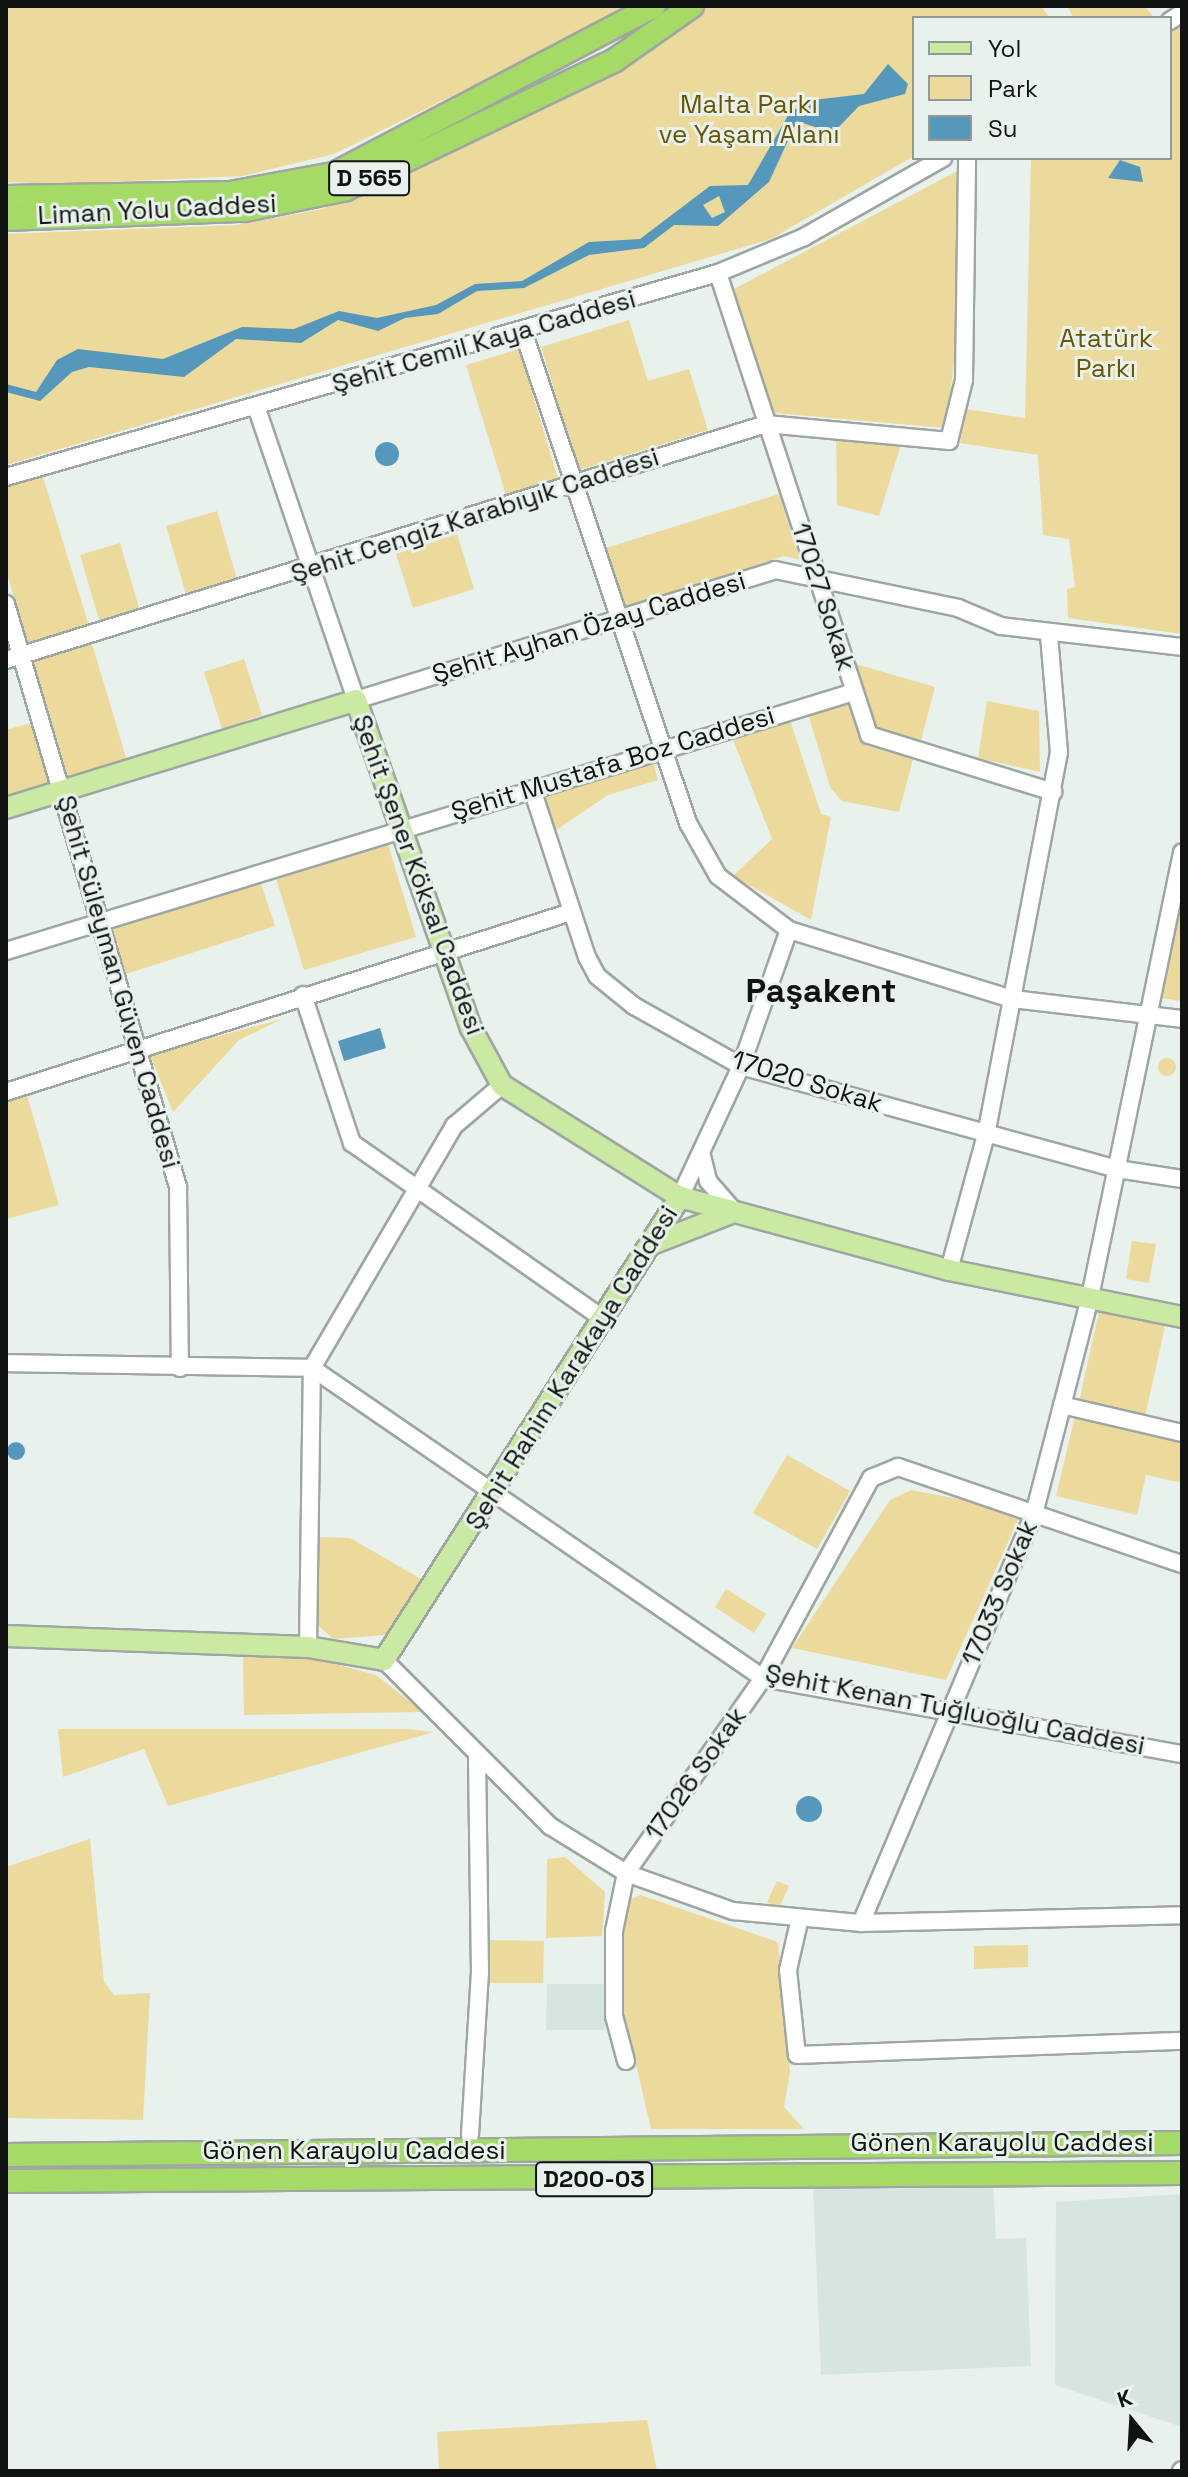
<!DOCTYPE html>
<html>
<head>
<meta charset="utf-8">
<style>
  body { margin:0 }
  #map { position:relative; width:1188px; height:2477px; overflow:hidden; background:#e8f1ec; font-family:"Space Grotesk",sans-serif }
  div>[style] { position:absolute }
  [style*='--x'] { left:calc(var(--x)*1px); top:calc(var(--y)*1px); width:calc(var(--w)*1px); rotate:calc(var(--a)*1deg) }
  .built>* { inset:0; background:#d6e6de }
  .green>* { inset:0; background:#ebda9b }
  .round { border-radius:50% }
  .water>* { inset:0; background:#5598bb }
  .roads { filter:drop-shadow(2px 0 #9ea6a2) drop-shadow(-2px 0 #9ea6a2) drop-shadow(0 2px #9ea6a2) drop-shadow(0 -2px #9ea6a2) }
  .minor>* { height:16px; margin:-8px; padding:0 8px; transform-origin:8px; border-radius:8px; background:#fff }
  .major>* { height:20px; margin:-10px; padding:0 10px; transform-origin:10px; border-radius:10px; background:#cae9a3 }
  .highway>* { height:22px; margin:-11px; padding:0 11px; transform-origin:11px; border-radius:11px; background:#a6da66 }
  span { translate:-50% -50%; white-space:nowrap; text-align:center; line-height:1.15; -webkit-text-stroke:6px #e8f1ec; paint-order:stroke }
  .shield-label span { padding:2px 6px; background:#e8f1ec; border:2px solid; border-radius:6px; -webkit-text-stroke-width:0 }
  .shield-label { font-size:24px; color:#101312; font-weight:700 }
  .park-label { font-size:26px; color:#685602 }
  .street-label { font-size:26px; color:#101312 }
  .district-label { font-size:34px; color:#101312; font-weight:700 }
  .frame { position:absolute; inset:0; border:8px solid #101312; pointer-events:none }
  .legend { position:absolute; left:912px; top:16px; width:260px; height:144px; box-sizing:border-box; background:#e8f1ec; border:2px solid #929895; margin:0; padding:10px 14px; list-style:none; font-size:24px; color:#101312 }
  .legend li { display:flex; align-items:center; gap:16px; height:40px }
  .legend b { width:40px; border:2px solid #929895 }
  .north { position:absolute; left:1092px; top:2381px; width:80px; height:80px; -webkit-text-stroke:6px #e8f1ec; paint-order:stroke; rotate:342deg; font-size:22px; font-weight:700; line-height:32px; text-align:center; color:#101312 }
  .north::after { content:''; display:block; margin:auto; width:28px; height:36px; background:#101312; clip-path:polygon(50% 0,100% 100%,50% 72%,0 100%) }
</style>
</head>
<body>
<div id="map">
  <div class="built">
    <div style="clip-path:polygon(547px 1984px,605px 1984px,605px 2030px,546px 2030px)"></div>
    <div style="clip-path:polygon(993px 2179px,996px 2239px,1026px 2238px,1031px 2366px,821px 2375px,813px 2187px)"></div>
    <div style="clip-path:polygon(1182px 2194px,1182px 2427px,1055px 2385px,1056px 2202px)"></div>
  </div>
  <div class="green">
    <div style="clip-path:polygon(6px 6px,635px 6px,334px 154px,243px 176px,64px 184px,6px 182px)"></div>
    <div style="clip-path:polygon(709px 6px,1041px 6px,1050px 18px,914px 18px,914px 156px,771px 239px,6px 465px,6px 234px,237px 225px,323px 209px,617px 71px)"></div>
    <div style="clip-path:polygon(1067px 6px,1144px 6px,1155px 18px,1074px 18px)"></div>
    <div style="clip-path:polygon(1182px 22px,1182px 634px,1068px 618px,1067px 589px,1075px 587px,1069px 539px,1043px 535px,1038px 455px,960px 443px,966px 409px,1025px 418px,1031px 158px,1170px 158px,1170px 30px)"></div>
    <div style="clip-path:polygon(961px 169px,958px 331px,946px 428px,774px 413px,732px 290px)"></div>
    <div style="clip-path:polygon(629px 320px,648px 381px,689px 369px,708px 430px,579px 470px,541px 347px)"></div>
    <div style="clip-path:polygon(519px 349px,558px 479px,506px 495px,466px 365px)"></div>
    <div style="clip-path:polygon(836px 432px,902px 441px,879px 516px,837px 505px)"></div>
    <div style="clip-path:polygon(42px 474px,90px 629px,30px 648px,6px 571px,6px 485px)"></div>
    <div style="clip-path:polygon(779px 494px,800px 560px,784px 556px,626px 609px,606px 548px)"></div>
    <div style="clip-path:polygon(217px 511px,237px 579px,186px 594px,166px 526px)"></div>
    <div style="clip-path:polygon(457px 534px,474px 589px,413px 608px,396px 554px)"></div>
    <div style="clip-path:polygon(120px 543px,140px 611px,100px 623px,80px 555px)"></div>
    <div style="clip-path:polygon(92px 644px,128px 764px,69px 782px,33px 661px)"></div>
    <div style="clip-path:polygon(244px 659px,262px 715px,222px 729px,204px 672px)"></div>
    <div style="clip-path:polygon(852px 663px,935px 687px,919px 748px,876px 732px)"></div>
    <div style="clip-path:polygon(849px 699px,867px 746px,913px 759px,899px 812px,842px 801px,830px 787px,807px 710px)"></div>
    <div style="clip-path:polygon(987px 701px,1039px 711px,1040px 772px,978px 758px)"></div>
    <div style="clip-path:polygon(789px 717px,821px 814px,831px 817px,811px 920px,733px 876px,772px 839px,732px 737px)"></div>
    <div style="clip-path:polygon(31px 723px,49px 786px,6px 799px,6px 730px)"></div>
    <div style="clip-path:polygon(652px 758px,658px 780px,608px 795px,555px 831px,540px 792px)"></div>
    <div style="clip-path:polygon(388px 844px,416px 937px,304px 970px,276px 878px)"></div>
    <div style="clip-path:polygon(260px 881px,275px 926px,123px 975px,108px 929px)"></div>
    <div style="clip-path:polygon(1182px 883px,1182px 1001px,1161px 998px)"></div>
    <div style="clip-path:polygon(282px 1019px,239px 1040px,173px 1112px,150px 1055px)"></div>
    <div class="round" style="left:1158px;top:1058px;width:18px;height:18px"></div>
    <div style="clip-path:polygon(27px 1095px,59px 1205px,6px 1219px,6px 1101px)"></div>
    <div style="clip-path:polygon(1132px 1241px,1156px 1244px,1149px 1283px,1126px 1279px)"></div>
    <div style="clip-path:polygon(1099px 1311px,1165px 1326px,1145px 1417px,1079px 1402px)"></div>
    <div style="clip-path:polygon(1075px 1416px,1182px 1440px,1182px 1483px,1146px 1475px,1137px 1515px,1056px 1496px)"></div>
    <div style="clip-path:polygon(787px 1455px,850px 1491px,817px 1549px,753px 1513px)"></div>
    <div style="clip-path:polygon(911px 1490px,1022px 1511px,946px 1680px,792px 1648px,890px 1500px)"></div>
    <div style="clip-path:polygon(316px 1537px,350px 1538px,423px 1580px,387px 1635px,333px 1639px,319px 1626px)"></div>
    <div style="clip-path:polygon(726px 1589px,766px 1614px,754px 1633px,715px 1607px)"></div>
    <div style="clip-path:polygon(243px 1654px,313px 1658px,376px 1675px,423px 1712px,244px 1715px)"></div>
    <div style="clip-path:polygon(58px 1729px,407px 1729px,434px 1732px,168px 1806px,144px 1749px,63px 1777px)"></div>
    <div style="clip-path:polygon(90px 1839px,104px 1982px,114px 1995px,150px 1993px,143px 2120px,6px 2118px,6px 1867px)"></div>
    <div style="clip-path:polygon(565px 1857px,605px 1892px,602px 1936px,546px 1938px,547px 1859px)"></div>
    <div style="clip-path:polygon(777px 1881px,789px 1886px,779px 1908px,767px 1902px)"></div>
    <div style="clip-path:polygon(640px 1895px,778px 1942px,790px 2072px,784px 2107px,804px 2129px,651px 2129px,622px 2004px,622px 1919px,625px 1902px)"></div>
    <div style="clip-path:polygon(489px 1940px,544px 1941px,543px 1983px,488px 1983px)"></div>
    <div style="clip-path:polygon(1028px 1945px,1028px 1967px,974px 1969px,974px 1946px)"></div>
    <div style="clip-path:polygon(647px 2420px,657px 2471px,439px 2471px,437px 2432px)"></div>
  </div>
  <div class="water">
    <div style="clip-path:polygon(evenodd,888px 64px,908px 84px,905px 94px,859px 106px,833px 133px,797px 121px,769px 182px,718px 226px,674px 225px,644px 248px,589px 255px,524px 288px,477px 291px,438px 314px,405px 318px,378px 331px,338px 320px,301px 343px,236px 339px,184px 377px,89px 367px,72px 372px,40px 401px,6px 392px,6px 384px,36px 392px,57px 360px,78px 349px,163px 359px,242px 327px,294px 329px,339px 311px,377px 318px,436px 305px,475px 284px,522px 281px,589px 242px,640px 239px,710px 186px,748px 185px,790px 112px,813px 100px,864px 94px,888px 64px,719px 196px,725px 212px,712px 218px,703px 205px,719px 196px)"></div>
    <div style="clip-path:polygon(1120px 160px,1140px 167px,1143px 182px,1108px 178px)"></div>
    <div class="round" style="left:375px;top:442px;width:24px;height:24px"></div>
    <div style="clip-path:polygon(380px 1028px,386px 1048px,344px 1061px,338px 1041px)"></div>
    <div class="round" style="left:7px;top:1442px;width:18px;height:18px"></div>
    <div class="round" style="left:796px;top:1796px;width:26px;height:26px"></div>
  </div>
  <div class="roads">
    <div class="minor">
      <div style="--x:1170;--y:21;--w:14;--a:-34"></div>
      <div style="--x:718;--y:273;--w:486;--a:71.9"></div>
      <div style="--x:869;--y:735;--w:193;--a:17.2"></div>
      <div style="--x:523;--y:331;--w:519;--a:71.46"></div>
      <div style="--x:688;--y:823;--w:61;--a:60.5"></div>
      <div style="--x:718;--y:876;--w:89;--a:37.3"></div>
      <div style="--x:789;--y:930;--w:233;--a:17.2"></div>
      <div style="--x:1012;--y:999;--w:171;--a:6.7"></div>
      <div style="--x:257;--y:409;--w:307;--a:71.2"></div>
      <div style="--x:356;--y:700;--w:439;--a:-17.2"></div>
      <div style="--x:775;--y:570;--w:187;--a:11.7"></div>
      <div style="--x:958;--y:608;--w:47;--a:22.7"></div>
      <div style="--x:1001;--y:626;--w:182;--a:6.6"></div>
      <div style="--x:6;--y:477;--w:741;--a:-15.99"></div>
      <div style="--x:718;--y:273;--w:93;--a:-22.7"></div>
      <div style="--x:804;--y:237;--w:160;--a:-29.6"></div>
      <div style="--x:6;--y:604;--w:608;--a:73.56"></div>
      <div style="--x:178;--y:1187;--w:181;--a:89.4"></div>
      <div style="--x:6;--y:660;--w:796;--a:-17.25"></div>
      <div style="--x:766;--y:424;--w:184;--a:5.3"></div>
      <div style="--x:949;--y:441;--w:63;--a:-76.2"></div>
      <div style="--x:964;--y:380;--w:222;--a:-89.2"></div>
      <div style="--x:532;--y:789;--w:177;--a:71.9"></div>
      <div style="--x:587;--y:957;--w:21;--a:62"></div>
      <div style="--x:597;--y:976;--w:48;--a:39"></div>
      <div style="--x:634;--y:1006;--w:123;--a:29.3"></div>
      <div style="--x:741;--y:1066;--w:390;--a:15.3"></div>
      <div style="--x:1117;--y:1169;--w:66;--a:8.7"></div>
      <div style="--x:6;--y:951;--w:887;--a:-16.98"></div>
      <div style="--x:303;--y:995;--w:156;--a:71.7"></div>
      <div style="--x:352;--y:1143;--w:310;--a:35"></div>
      <div style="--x:6;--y:1092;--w:593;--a:-17.67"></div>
      <div style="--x:701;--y:1152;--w:30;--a:76"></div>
      <div style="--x:708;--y:1181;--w:40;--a:49"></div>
      <div style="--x:680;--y:1197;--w:145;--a:-65"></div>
      <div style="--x:741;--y:1066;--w:144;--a:-70.6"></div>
      <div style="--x:949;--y:1270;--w:140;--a:-74.7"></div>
      <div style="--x:986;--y:1135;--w:390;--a:-79.2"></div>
      <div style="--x:1059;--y:752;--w:117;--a:-94.9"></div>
      <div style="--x:6;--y:1363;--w:306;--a:0.9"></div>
      <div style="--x:312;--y:1368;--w:547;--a:34.5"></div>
      <div style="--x:763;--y:1678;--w:426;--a:10.3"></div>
      <div style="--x:1062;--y:1405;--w:123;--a:13.1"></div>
      <div style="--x:308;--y:1647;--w:279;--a:-89.2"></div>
      <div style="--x:312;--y:1368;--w:281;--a:-59.6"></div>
      <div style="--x:454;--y:1126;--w:63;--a:-40.5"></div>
      <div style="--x:384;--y:1660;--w:235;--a:45"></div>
      <div style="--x:550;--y:1826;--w:89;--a:31.7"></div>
      <div style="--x:626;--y:1873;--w:114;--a:19.6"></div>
      <div style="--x:733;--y:1911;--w:129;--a:5.4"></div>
      <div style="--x:861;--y:1923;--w:321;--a:-1.4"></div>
      <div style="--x:799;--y:1922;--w:49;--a:102.9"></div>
      <div style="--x:788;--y:1970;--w:85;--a:84"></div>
      <div style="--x:797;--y:2055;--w:385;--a:-2.1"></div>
      <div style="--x:861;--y:1923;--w:444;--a:-67.1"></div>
      <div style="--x:1034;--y:1514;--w:224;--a:-75.5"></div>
      <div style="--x:1090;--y:1297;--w:454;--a:-78.3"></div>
      <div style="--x:626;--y:2061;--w:47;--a:-104.9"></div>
      <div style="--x:614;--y:2016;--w:85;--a:-90"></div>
      <div style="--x:614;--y:1931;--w:59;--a:-78.3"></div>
      <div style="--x:626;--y:1873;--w:238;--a:-54.9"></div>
      <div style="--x:763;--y:1678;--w:227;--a:-61.6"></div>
      <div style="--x:871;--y:1478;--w:29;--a:-22"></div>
      <div style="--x:898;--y:1467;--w:300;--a:18.9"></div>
      <div style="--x:470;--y:2135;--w:162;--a:-86.5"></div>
      <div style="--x:480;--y:1973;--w:219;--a:-90.8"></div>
      <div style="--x:1181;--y:2471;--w:1;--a:-45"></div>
    </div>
    <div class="major">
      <div style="--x:6;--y:808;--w:366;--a:-17.1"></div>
      <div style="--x:356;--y:700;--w:348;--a:70.7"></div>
      <div style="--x:471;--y:1028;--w:65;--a:61.5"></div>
      <div style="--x:502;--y:1085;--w:210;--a:32.2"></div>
      <div style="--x:680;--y:1197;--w:279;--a:15.2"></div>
      <div style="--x:949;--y:1270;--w:238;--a:11.4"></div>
      <div style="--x:652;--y:1244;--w:88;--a:-21.3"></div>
      <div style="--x:6;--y:1636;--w:302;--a:2.1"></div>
      <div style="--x:308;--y:1647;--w:77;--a:9.7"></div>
      <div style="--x:384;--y:1660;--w:550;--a:-57.41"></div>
    </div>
    <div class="highway">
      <div style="--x:6;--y:197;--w:224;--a:-1"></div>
      <div style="--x:230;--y:193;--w:106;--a:-10.4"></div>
      <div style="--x:334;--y:174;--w:361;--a:-27.7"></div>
      <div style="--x:6;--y:219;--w:239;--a:-2.2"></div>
      <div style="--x:245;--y:210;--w:103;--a:-11.7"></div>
      <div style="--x:346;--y:189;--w:298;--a:-25.6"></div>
      <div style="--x:615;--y:60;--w:94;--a:-35"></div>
      <div style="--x:6;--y:2155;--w:1176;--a:-0.58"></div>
      <div style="--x:6;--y:2181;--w:1176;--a:-0.39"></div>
    </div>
  </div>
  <div class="shield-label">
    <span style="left:369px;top:178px">D 565</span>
    <span style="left:594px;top:2179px">D200-03</span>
  </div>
  <div class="park-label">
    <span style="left:749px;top:120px">Malta Parkı<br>ve Yaşam Alanı</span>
    <span style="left:1106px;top:354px">Atatürk<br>Parkı</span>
  </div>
  <div class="street-label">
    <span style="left:157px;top:210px;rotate:-3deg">Liman Yolu Caddesi</span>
    <span style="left:484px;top:342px;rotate:-16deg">Şehit Cemil Kaya Caddesi</span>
    <span style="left:475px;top:516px;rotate:-18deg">Şehit Cengiz Karabıyık Caddesi</span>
    <span style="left:823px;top:597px;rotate:72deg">17027 Sokak</span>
    <span style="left:589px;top:628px;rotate:-17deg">Şehit Ayhan Özay Caddesi</span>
    <span style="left:613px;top:764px;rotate:-17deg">Şehit Mustafa Boz Caddesi</span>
    <span style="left:418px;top:875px;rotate:70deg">Şehit Şener Köksal Caddesi</span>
    <span style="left:118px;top:982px;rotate:74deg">Şehit Süleyman Güven Caddesi</span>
    <span style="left:807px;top:1082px;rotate:17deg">17020 Sokak</span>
    <span style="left:572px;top:1368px;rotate:-58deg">Şehit Rahim Karakaya Caddesi</span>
    <span style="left:1000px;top:1593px;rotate:-67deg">17033 Sokak</span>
    <span style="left:955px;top:1710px;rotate:11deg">Şehit Kenan Tuğluoğlu Caddesi</span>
    <span style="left:696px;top:1774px;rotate:-55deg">17026 Sokak</span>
    <span style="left:1002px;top:2143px">Gönen Karayolu Caddesi</span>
    <span style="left:354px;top:2151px">Gönen Karayolu Caddesi</span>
  </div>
  <div class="district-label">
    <span style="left:821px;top:991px">Paşakent</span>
  </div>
  <div class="frame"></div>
  <ul class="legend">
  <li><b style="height:10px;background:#cae9a3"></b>Yol</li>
  <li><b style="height:22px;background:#ebda9b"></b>Park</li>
  <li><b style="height:22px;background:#5598bb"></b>Su</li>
  </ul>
  <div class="north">K</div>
</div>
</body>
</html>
